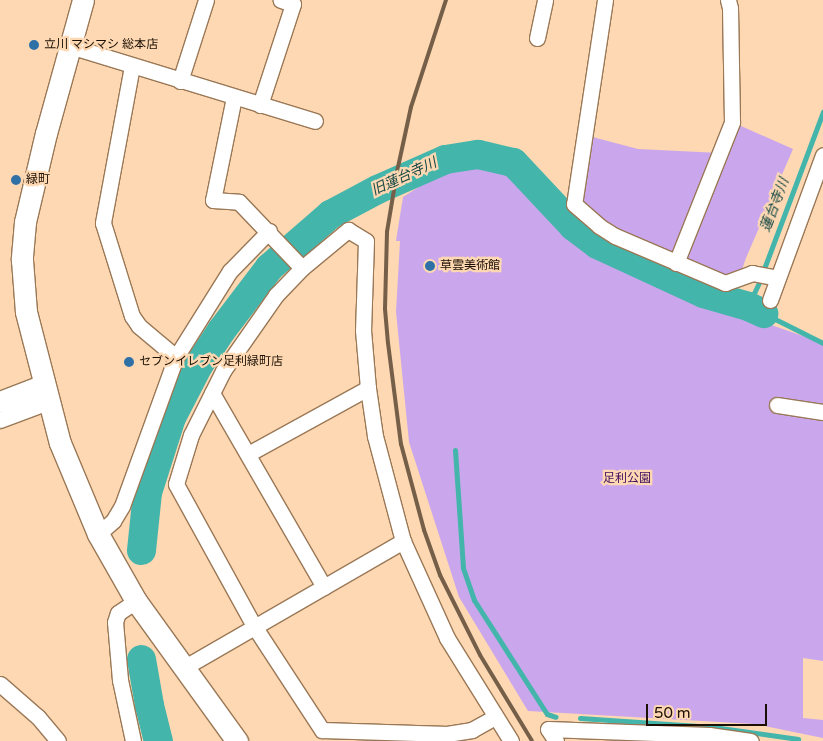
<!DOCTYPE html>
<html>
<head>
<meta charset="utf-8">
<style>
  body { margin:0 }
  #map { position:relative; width:823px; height:741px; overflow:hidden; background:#fdd8b3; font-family:"Varela Round","Noto Sans JP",sans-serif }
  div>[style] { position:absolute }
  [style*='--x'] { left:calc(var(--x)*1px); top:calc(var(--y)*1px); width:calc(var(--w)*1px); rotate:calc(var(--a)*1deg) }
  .green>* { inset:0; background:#caa7ec }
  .stream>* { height:5px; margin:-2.5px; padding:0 2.5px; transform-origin:2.5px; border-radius:2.5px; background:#43b5ab }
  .river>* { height:29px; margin:-14.5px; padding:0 14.5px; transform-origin:14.5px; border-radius:14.5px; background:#43b5ab }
  .roads { filter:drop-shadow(1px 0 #9a7856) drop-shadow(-1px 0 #9a7856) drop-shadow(0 1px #9a7856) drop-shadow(0 -1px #9a7856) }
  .street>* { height:15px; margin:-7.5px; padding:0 7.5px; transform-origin:7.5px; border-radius:7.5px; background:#fff }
  .secondary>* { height:21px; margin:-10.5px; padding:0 10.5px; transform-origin:10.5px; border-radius:10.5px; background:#fff }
  .rail>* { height:4px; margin:-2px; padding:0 2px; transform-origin:2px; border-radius:2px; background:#755f49 }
  .dots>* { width:14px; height:14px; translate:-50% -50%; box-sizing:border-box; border:2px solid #fdd8b3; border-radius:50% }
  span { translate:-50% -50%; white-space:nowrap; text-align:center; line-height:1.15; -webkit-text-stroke:4.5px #fdd8b3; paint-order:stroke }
  .poi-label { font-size:12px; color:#1c0f03 }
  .left { translate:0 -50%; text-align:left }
  .park-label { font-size:12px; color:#3c0b5d }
  .water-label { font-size:14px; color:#174945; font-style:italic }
  .scale { position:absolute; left:646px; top:704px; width:121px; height:22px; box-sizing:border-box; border:2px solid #1c0f03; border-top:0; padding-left:6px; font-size:15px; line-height:18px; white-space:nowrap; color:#1c0f03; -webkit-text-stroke:4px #fdd8b3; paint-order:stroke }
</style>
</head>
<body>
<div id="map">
  <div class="green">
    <div style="clip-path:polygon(732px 122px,793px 149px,746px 258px,728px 310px,823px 343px,823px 661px,803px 658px,803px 718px,823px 720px,823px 738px,754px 724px,528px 711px,459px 597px,409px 442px,396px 312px,400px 241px,396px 241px,403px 197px,439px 174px,473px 166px,514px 175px,578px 239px,585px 135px,638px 149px,720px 153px)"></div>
  </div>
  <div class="stream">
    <div style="--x:748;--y:306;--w:26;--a:-65"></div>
    <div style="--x:759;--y:282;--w:182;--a:-69.4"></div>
    <div style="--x:763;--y:313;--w:67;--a:26.6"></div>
    <div style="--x:455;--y:450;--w:118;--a:86.1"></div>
    <div style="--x:463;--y:568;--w:34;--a:71"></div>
    <div style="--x:474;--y:600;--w:135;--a:57.4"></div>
    <div style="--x:547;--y:714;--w:9;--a:18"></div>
    <div style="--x:580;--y:718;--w:133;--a:3.9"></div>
    <div style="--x:713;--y:727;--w:86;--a:8"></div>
  </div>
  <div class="river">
    <div style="--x:141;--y:550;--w:58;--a:-84.1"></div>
    <div style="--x:147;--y:492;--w:79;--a:-72.3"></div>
    <div style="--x:171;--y:417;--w:59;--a:-62.6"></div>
    <div style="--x:198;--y:365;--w:42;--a:-56.7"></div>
    <div style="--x:221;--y:330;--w:79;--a:-52.7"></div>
    <div style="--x:269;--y:267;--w:81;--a:-41"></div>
    <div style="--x:330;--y:214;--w:53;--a:-28"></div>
    <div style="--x:377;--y:189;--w:74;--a:-23.8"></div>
    <div style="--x:445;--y:159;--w:33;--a:-9"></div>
    <div style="--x:478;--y:154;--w:36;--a:13"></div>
    <div style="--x:513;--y:162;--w:88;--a:46.8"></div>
    <div style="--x:573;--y:226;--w:30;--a:37"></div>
    <div style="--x:597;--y:244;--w:117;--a:24.8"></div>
    <div style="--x:703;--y:293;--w:47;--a:16.1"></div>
    <div style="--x:748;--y:306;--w:17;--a:25"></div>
    <div style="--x:141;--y:659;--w:47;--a:80.1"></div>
    <div style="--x:149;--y:705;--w:37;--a:76"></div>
  </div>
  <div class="roads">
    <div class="street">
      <div style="--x:605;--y:0;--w:206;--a:98.6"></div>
      <div style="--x:574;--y:204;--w:33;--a:41"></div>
      <div style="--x:599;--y:226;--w:19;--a:32"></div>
      <div style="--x:615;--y:236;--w:120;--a:23.1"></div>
      <div style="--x:725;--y:283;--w:29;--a:-20"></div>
      <div style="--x:752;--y:273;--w:26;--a:11"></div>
      <div style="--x:537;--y:38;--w:39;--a:-78"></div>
      <div style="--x:70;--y:46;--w:256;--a:17"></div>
      <div style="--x:132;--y:66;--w:160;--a:100.5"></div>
      <div style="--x:103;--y:223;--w:97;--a:72.7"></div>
      <div style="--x:132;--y:316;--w:12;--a:55"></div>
      <div style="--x:139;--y:326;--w:48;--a:40"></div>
      <div style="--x:180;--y:81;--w:85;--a:-72.2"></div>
      <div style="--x:234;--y:97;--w:105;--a:101.5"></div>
      <div style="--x:213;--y:200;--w:26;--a:4"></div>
      <div style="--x:239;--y:202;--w:91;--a:46.3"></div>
      <div style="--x:260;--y:105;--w:106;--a:-71.9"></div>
      <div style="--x:293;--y:4;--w:13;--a:-162"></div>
      <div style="--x:676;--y:263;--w:152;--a:-68.3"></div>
      <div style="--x:732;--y:122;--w:114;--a:-91"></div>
      <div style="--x:730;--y:8;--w:8;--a:-104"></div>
      <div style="--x:770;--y:300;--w:154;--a:-69.9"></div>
      <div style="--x:212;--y:393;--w:224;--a:60"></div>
      <div style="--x:777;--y:405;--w:47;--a:8.7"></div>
      <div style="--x:0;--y:420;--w:51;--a:-20.6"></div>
      <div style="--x:248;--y:454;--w:137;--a:-28.8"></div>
      <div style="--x:98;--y:534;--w:20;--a:-41"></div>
      <div style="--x:113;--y:521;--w:17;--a:-59"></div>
      <div style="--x:122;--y:506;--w:158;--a:-70.1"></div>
      <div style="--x:176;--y:357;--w:102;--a:-57.9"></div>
      <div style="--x:230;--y:271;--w:56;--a:-45.7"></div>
      <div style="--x:185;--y:667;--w:252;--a:-30"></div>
      <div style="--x:0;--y:684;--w:50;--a:41"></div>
      <div style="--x:38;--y:717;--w:31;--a:50"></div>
      <div style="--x:495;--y:717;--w:26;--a:151"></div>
      <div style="--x:472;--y:730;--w:24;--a:171"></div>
      <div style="--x:448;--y:734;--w:126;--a:-178.2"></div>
      <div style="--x:322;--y:730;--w:124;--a:-123.2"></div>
      <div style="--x:254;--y:626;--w:162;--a:-118.8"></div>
      <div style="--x:176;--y:484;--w:51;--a:-73"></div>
      <div style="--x:191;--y:435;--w:72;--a:-63.4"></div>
      <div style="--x:223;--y:371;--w:93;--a:-55.1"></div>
      <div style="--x:276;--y:295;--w:37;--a:-46"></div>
      <div style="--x:302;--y:268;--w:60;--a:-39.6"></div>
      <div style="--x:348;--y:230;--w:21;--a:31"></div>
      <div style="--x:366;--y:241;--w:89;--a:91.9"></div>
      <div style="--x:363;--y:330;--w:58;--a:85.1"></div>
      <div style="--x:368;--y:388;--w:49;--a:81.7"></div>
      <div style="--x:375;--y:436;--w:109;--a:75.1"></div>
      <div style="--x:403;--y:541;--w:107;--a:65.6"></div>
      <div style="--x:447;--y:638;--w:121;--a:58.1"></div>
      <div style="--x:133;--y:741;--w:62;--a:-102"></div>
      <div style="--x:120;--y:680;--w:58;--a:-94.9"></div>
      <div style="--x:115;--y:622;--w:9;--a:-72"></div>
      <div style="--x:118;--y:613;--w:22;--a:-34"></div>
      <div style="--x:556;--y:741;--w:14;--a:-124"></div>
      <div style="--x:548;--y:729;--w:161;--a:2.1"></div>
      <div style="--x:709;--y:735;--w:42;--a:8.1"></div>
    </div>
    <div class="secondary">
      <div style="--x:83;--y:0;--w:138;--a:105.5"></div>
      <div style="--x:46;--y:133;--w:91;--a:103.3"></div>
      <div style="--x:25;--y:222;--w:38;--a:95"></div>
      <div style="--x:22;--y:260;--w:52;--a:85.6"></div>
      <div style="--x:26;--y:312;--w:135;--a:75.5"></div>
      <div style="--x:60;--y:443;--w:99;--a:67.3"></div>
      <div style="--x:98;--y:534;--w:77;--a:60.4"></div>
      <div style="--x:136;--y:601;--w:173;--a:54.2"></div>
      <div style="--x:0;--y:402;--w:47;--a:-21.1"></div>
    </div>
  </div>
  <div class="rail">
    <div style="--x:446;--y:0;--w:113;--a:108.1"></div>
    <div style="--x:411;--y:107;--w:66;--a:102.2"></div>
    <div style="--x:397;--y:172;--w:61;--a:99.5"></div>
    <div style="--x:387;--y:232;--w:77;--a:91.5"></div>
    <div style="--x:385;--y:309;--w:34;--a:85"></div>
    <div style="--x:388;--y:343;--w:102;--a:82.7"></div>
    <div style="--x:401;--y:444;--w:89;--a:75"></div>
    <div style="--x:424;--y:530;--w:48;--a:70.4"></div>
    <div style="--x:440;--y:575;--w:89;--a:63.4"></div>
    <div style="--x:480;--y:655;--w:100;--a:58.8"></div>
  </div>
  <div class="dots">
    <div style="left:34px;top:45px;background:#2f71a7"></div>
    <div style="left:16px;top:180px;background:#2f71a7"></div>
    <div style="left:430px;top:266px;background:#2f71a7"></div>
    <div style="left:129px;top:362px;background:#2f71a7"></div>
  </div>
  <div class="poi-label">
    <span class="left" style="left:44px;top:45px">立川 マシマシ 総本店</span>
    <span class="left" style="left:26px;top:180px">緑町</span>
    <span class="left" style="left:440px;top:266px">草雲美術館</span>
    <span class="left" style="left:139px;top:362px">セブンイレブン足利緑町店</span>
  </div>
  <div class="park-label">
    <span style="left:627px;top:479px">足利公園</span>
  </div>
  <div class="water-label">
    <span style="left:404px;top:177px;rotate:-25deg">旧蓮台寺川</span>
    <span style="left:775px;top:205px;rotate:-69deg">蓮台寺川</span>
  </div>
  <div class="scale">50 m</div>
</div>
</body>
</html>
